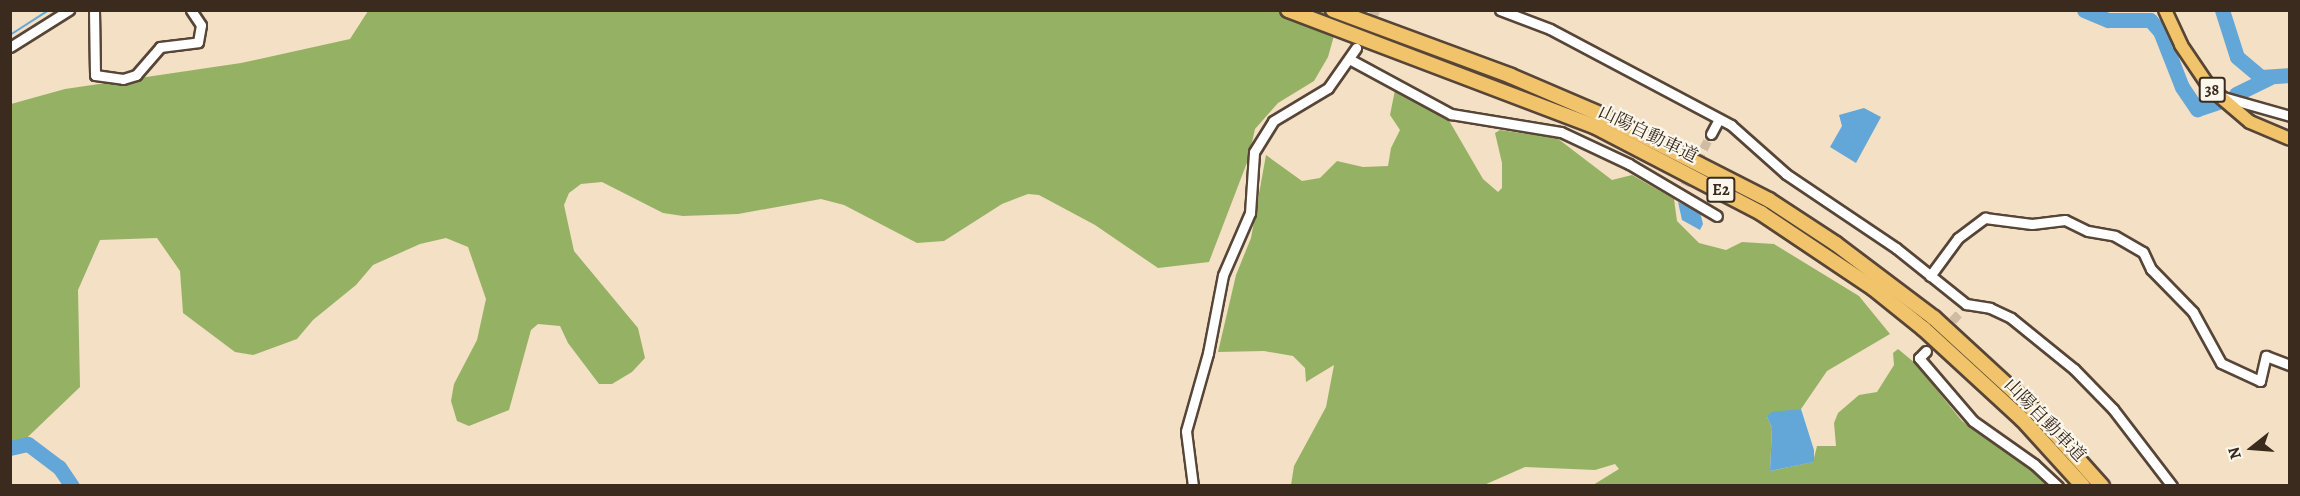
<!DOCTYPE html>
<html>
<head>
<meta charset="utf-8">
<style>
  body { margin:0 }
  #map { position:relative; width:2300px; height:496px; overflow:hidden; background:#f4e0c4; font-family:Alegreya,"Noto Serif JP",serif }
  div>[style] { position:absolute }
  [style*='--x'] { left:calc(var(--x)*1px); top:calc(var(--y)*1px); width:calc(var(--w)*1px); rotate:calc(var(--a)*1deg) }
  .forest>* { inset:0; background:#95b264 }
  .water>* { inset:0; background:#63a7d8 }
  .stream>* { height:2px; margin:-1px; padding:0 1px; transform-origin:1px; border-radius:1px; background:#63a7d8 }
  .river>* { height:15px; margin:-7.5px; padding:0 7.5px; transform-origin:7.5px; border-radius:7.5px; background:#63a7d8 }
  .minor-tunnel>* { height:9px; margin-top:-4.5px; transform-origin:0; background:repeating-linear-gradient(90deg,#cfbca3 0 9px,transparent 0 13.5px) }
  .roads { filter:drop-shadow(2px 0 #574537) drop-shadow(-2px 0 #574537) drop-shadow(0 2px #574537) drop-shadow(0 -2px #574537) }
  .minor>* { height:9px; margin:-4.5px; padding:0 4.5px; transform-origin:4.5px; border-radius:4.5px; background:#fff }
  .major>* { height:12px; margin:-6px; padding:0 6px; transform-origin:6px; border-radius:6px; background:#f1c36a }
  .highway>* { height:14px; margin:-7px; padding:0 7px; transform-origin:7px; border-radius:7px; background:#f1c36a }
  span { translate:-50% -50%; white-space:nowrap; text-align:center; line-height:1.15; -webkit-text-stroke:4.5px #fbf7ec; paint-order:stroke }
  .shield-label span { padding:2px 4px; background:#fbf7ec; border:2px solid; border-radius:4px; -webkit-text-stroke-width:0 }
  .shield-label { font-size:16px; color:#3b2a1e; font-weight:700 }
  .street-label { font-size:18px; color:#3b2a1e }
  .frame { position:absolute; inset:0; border:12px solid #3b2a1e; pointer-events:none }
  .north { position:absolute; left:2222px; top:418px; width:60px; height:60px; -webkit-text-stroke:4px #fbf7ec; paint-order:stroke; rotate:253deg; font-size:16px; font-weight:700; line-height:24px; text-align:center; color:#3b2a1e }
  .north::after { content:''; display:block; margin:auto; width:21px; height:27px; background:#3b2a1e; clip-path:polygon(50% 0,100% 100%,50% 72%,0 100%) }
</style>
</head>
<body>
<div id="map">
  <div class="forest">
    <div style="clip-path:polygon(368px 11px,1341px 11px,1328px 57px,1314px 81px,1278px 103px,1255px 129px,1248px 160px,1209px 262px,1158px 268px,1095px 225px,1039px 195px,1028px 194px,1002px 204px,944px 241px,917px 243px,844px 205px,821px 199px,738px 214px,683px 216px,663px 213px,602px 182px,581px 184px,569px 193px,564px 205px,574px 251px,638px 328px,645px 358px,632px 372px,612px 384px,599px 384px,568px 343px,560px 326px,538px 324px,531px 330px,509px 410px,469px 426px,457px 421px,451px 401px,454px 384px,477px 340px,486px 299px,468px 247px,446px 238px,420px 244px,373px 265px,356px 285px,313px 320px,297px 339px,253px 355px,235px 352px,183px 313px,180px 271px,157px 238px,100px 240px,78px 290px,80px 387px,11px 453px,11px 104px,65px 89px,241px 63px,350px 39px)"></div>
    <div style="clip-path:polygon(1395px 90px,1447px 117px,1483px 179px,1498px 192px,1502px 188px,1502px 163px,1495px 133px,1500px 130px,1557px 138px,1612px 180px,1632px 175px,1674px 199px,1677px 221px,1699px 243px,1726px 250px,1742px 242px,1774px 244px,1859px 296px,1890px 334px,1827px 371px,1801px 409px,1767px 417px,1772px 428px,1770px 471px,1813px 462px,1817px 446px,1836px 446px,1834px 423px,1838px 413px,1859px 395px,1877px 392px,1894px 365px,1893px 353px,1898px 349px,1915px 363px,1962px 421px,2052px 485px,1593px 485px,1619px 469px,1615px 464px,1595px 470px,1525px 467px,1484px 485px,1291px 485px,1294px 466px,1326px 407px,1334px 365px,1306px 382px,1305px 368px,1293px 356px,1264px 351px,1218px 352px,1236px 275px,1251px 238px,1266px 155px,1302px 181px,1320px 178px,1337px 161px,1363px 167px,1388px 166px,1391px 148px,1400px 130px,1390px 115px)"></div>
  </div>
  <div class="water">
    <div style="clip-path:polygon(1864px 108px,1881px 117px,1856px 163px,1830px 147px,1842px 126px,1839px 115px)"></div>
    <div style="clip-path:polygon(1678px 202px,1700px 212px,1703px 224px,1700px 230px,1682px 220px)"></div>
    <div style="clip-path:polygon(1801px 409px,1814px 450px,1814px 462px,1770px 471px,1772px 428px,1767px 417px,1771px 412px)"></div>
  </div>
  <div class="stream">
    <div style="--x:10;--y:35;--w:46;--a:-32.7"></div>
  </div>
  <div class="river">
    <div style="--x:2084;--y:10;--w:26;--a:23"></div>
    <div style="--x:2108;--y:20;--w:42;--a:0"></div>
    <div style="--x:2150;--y:20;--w:15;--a:48"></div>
    <div style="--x:2160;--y:31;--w:60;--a:68.6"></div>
    <div style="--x:2182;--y:87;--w:27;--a:56"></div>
    <div style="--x:2197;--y:109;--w:22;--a:-18"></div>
    <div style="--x:2222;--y:10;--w:49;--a:72.3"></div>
    <div style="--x:2237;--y:57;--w:31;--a:40"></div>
    <div style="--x:2261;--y:77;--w:29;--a:-4"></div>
    <div style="--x:2236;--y:94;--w:37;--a:-26"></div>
    <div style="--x:10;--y:448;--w:18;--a:-13"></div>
    <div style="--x:28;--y:444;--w:39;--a:37"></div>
    <div style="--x:59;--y:467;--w:23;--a:56"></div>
  </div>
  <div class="minor-tunnel">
    <div style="--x:1367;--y:27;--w:19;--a:-62"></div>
    <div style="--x:1685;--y:185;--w:57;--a:-63"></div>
    <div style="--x:1926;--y:351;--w:53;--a:-48.8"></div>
  </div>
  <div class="roads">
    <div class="minor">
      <div style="--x:94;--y:10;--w:65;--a:89.1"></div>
      <div style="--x:95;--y:75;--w:28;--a:8"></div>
      <div style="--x:123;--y:79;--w:14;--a:-17"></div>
      <div style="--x:136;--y:75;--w:37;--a:-49"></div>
      <div style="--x:160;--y:47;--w:38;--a:-7"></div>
      <div style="--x:198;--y:42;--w:17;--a:-80"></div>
      <div style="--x:201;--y:25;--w:18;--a:-124"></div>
      <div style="--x:1500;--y:10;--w:53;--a:20.8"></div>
      <div style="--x:1550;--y:29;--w:205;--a:27.9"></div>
      <div style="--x:1731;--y:125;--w:74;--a:41.7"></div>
      <div style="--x:1786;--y:174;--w:133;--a:33.9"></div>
      <div style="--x:1896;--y:248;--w:90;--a:38.7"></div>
      <div style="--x:1966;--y:304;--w:24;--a:9"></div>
      <div style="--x:1990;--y:308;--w:23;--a:25"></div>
      <div style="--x:2011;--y:318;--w:81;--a:39"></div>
      <div style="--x:2074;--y:369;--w:56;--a:45.7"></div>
      <div style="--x:2113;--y:409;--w:97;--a:52.5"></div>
      <div style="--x:10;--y:47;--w:70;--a:-32.1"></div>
      <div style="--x:1351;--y:60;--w:114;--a:28.4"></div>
      <div style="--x:1451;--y:114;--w:111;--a:9.3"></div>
      <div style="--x:1561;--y:132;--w:75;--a:25.2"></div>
      <div style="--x:1629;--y:164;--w:102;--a:30.6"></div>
      <div style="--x:2223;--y:97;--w:70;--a:15.8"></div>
      <div style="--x:1711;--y:134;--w:17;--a:-62"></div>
      <div style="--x:1930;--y:276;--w:47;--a:-53.6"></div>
      <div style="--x:1958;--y:238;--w:34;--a:-37"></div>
      <div style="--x:1985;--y:218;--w:47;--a:7.3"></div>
      <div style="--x:2032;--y:224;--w:33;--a:-7"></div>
      <div style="--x:2065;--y:220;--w:25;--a:26"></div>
      <div style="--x:2088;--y:231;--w:27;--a:10"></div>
      <div style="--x:2115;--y:236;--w:32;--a:30"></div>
      <div style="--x:2143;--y:252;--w:19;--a:65"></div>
      <div style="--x:2151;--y:269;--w:60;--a:45.7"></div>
      <div style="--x:2193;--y:312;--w:58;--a:61.2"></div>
      <div style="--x:2221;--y:363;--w:43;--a:24.8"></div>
      <div style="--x:2260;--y:381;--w:26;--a:-77"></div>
      <div style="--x:2266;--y:356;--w:26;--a:21"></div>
      <div style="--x:1926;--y:351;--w:10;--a:135"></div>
      <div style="--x:1919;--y:358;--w:83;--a:49.4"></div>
      <div style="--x:1973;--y:421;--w:75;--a:35.2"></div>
      <div style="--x:2034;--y:464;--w:33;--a:43"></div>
      <div style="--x:1193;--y:486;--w:55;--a:-97.3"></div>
      <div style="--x:1186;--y:431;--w:81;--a:-74.2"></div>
      <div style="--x:1208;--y:353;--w:79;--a:-79.1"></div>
      <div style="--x:1223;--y:275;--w:68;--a:-66.5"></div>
      <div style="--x:1250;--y:213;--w:61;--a:-86.2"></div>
      <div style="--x:1254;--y:152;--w:36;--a:-58"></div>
      <div style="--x:1273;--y:121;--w:64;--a:-31"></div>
      <div style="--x:1328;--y:88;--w:49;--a:-55"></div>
    </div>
    <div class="major">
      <div style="--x:2165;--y:10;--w:38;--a:65"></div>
      <div style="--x:2181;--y:45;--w:52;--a:56"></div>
      <div style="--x:2210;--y:88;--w:52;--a:40.4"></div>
      <div style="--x:2250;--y:122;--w:43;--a:23"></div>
    </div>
    <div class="highway">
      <div style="--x:1288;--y:10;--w:329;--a:20.8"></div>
      <div style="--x:1596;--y:127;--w:186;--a:27.5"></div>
      <div style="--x:1761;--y:213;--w:135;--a:33.8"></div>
      <div style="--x:1873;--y:288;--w:65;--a:38.8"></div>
      <div style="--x:1924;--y:329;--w:133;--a:42.6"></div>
      <div style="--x:2022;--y:419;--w:91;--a:47.7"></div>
      <div style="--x:1333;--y:10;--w:190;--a:20.3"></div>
      <div style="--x:1511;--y:76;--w:99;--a:23.2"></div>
      <div style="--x:1602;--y:115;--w:187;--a:27"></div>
      <div style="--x:1769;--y:200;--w:80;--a:33.3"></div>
      <div style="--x:1836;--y:244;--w:123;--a:37.1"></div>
      <div style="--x:1934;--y:318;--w:133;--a:42.6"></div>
      <div style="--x:2032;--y:408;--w:105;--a:48.1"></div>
    </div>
  </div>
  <div class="shield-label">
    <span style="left:2212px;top:90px">38</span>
    <span style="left:1721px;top:190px">E2</span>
  </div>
  <div class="street-label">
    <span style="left:1648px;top:134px;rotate:26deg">山陽自動車道</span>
    <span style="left:2045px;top:420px;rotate:46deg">山陽自動車道</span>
  </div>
  <div class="frame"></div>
  <div class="north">N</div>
</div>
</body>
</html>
